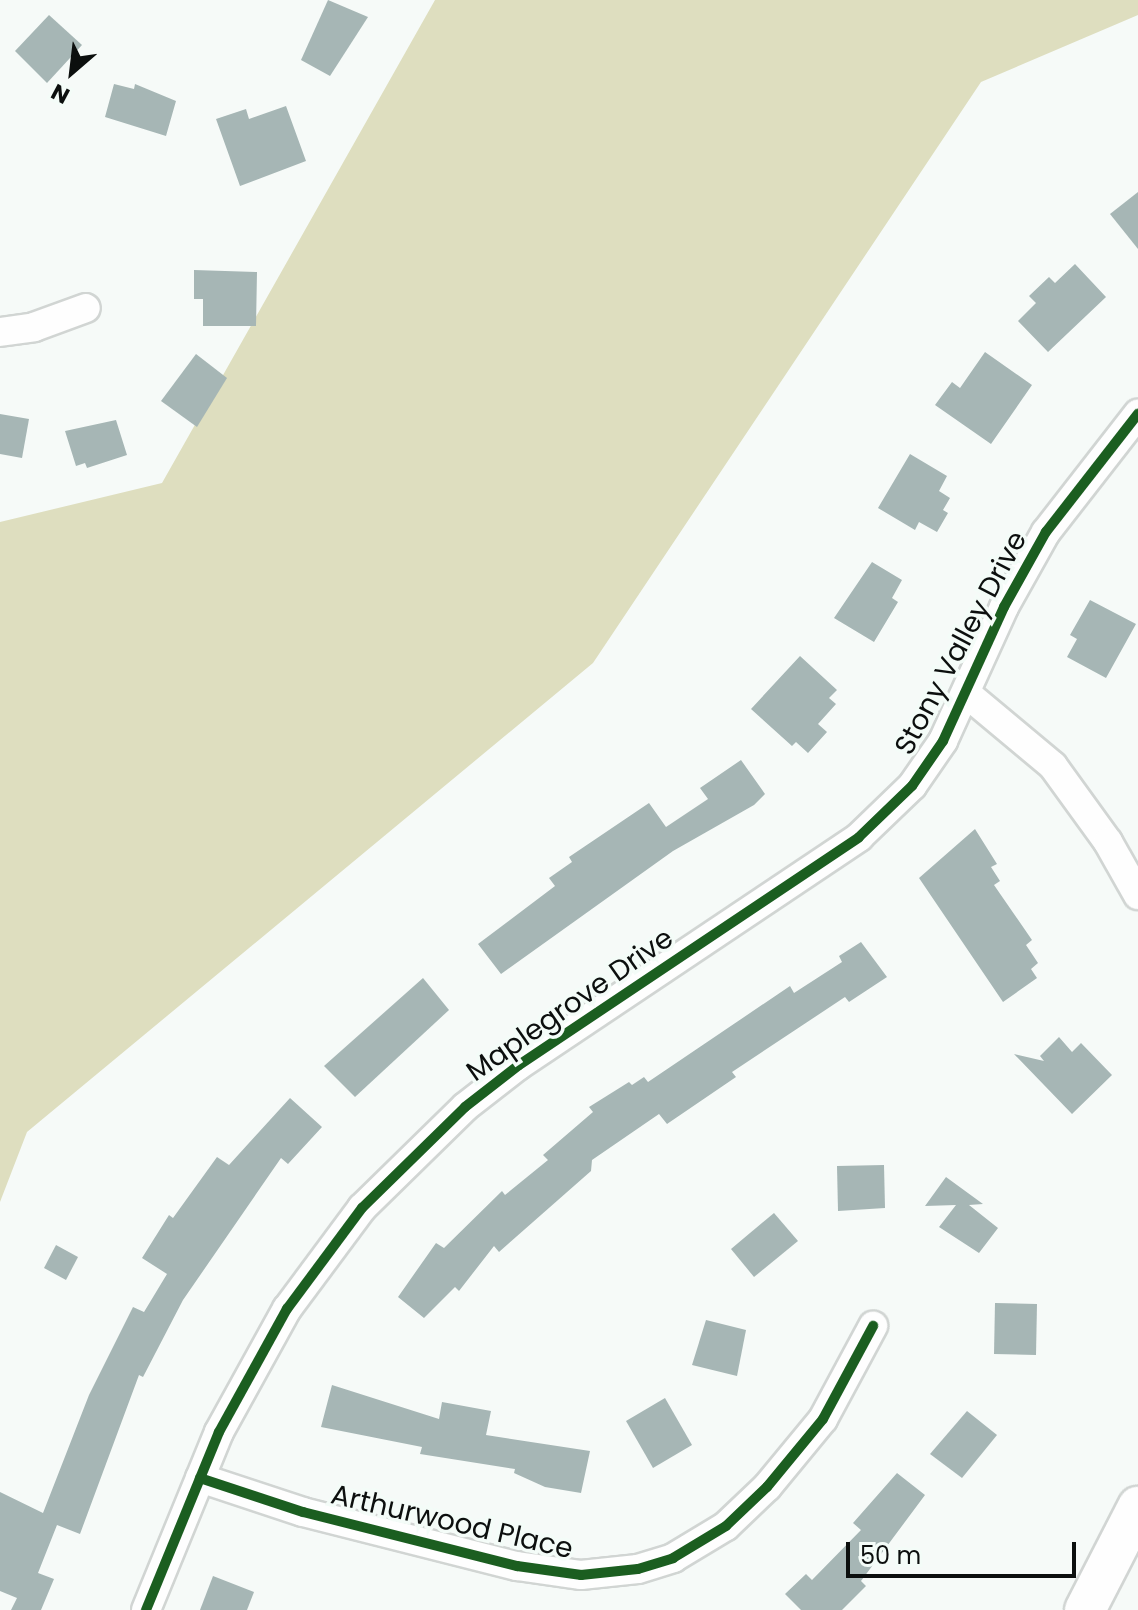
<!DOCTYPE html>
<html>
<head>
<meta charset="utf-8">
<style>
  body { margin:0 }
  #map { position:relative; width:1138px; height:1610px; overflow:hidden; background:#f6faf8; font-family:Poppins,sans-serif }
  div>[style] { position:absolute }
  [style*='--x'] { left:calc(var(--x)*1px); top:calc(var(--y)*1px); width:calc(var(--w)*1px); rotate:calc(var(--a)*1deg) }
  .forest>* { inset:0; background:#dedebf }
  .building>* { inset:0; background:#a6b6b5 }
  .roads { filter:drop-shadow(2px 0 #d1d5d3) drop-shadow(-2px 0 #d1d5d3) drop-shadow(0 2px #d1d5d3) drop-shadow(0 -2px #d1d5d3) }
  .street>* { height:28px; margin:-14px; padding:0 14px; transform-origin:14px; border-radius:14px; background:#fefefe }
  .secondary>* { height:40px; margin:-20px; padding:0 20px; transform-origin:20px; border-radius:20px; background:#fefefe }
  .cycleway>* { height:10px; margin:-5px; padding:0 5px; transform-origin:5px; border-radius:5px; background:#1b5e20 }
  span { translate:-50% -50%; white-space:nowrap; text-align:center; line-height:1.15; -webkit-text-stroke:7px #f4fcf8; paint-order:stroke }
  .street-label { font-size:28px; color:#0c0f0e }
  .north { position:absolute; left:32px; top:32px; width:80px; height:80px; -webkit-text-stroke:6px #f4fcf8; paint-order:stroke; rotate:208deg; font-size:22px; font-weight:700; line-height:32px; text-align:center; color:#0c0f0e }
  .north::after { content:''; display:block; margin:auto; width:28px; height:36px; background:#0c0f0e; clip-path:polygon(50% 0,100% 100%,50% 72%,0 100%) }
  .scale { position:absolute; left:846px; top:1542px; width:230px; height:36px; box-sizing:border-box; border:4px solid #0c0f0e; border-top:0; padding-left:10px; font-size:24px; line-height:28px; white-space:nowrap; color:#0c0f0e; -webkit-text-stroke:6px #f4fcf8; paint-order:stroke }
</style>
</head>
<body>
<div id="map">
  <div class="forest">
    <div style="clip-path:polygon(435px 0,1138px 0,1138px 15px,981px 82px,593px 663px,27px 1132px,0 1202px,0 522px,162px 483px)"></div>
  </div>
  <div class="building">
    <div style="clip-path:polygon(328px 0,368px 17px,330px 76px,301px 60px)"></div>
    <div style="clip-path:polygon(49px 15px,82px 45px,47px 83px,15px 51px)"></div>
    <div style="clip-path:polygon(114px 84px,134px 89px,135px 84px,176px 101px,166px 136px,105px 117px)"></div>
    <div style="clip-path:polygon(286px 106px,306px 161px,240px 186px,216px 119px,246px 109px,249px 119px)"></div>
    <div style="clip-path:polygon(1138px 192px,1138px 249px,1110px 214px)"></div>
    <div style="clip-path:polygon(1075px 264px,1106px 297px,1048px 352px,1018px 321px,1036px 303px,1029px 296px,1049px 277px,1055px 283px)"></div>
    <div style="clip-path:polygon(194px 270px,257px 272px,256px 326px,203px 326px,203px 299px,194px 299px)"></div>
    <div style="clip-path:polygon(985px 352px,1032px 385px,991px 444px,935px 405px,952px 382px,960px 388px)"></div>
    <div style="clip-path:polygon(196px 354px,227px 378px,197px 427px,161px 401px)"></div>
    <div style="clip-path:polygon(0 414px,29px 419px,22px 458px,0 454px)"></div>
    <div style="clip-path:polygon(116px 420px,127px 455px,87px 468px,85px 463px,76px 466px,65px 431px)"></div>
    <div style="clip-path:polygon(910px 454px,947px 476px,939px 491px,950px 498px,943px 510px,948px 513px,937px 532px,919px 522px,915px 530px,878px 508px)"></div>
    <div style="clip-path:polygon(872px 562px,902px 580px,892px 598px,898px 602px,874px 642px,834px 618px)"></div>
    <div style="clip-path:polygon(1090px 600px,1136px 624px,1106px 678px,1067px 657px,1077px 639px,1070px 635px)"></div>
    <div style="clip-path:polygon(800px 656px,837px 690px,829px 698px,836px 704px,818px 724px,827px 732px,808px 753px,796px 742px,792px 746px,751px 709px)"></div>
    <div style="clip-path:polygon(741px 760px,765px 794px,754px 805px,673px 851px,501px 974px,478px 944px,555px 886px,549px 878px,572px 862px,569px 857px,649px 803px,666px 827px,708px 799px,700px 788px)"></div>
    <div style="clip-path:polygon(975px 829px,997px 864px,991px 867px,1000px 881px,994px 885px,1032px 940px,1026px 945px,1038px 963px,1031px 969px,1037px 978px,1003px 1002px,919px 878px)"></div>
    <div style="clip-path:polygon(861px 942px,887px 977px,849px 1002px,845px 997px,732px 1072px,736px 1077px,667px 1124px,659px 1114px,592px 1160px,591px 1171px,499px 1252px,494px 1246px,459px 1291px,455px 1287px,424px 1318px,398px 1297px,436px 1243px,444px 1248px,502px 1191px,505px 1195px,548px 1160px,543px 1155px,593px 1112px,589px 1107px,629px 1082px,632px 1085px,644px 1077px,648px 1082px,790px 986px,794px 993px,842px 962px,839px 956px)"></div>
    <div style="clip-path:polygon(423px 978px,449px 1010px,355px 1097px,324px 1066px)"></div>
    <div style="clip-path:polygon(1059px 1037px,1072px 1052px,1081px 1043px,1112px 1075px,1072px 1114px,1014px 1054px,1044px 1061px,1040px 1056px)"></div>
    <div style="clip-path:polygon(290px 1098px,322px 1127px,288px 1164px,281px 1158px,183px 1300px,143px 1377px,139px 1375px,80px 1534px,57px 1525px,38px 1573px,54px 1579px,41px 1610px,11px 1610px,17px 1598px,0 1591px,0 1492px,43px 1513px,89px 1395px,133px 1307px,144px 1312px,167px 1274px,142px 1258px,169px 1215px,173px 1218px,217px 1157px,229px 1165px)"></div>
    <div style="clip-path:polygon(884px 1165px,885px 1208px,838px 1211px,837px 1166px)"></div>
    <div style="clip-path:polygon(946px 1177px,983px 1204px,969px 1205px,998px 1228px,979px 1253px,939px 1227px,956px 1205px,925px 1206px)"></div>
    <div style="clip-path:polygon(774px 1213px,798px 1241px,754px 1277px,731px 1249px)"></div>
    <div style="clip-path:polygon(56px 1245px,78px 1257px,66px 1280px,44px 1268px)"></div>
    <div style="clip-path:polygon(995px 1303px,1037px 1304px,1036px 1355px,994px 1354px)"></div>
    <div style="clip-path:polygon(706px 1320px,746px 1330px,737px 1376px,692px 1365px)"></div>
    <div style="clip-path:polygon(332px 1385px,439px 1419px,442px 1402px,491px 1411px,486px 1435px,590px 1451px,581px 1493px,545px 1487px,514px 1473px,515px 1469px,420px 1454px,422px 1447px,321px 1427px)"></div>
    <div style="clip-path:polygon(665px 1398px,692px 1445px,653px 1468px,626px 1421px)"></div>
    <div style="clip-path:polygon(967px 1411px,997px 1435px,962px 1478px,930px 1454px)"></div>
    <div style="clip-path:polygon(897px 1473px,925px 1495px,861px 1581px,866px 1586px,842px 1610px,801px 1610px,785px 1594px,806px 1574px,812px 1580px,861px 1530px,853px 1523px)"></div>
    <div style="clip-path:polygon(213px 1576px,254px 1592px,247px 1610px,200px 1610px)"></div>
  </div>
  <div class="roads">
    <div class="street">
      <div style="--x:0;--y:332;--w:34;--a:-8"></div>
      <div style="--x:34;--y:327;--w:55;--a:-20.1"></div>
      <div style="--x:967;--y:694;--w:112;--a:39.9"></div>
      <div style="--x:1053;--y:766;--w:94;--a:54.1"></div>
      <div style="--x:1108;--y:842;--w:61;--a:60.5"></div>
      <div style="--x:200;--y:1478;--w:108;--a:18.3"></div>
      <div style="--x:303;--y:1512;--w:221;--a:14.2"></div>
      <div style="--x:517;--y:1566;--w:65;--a:8"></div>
      <div style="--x:581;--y:1575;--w:57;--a:-6"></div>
      <div style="--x:638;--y:1569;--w:37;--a:-17"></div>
      <div style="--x:673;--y:1558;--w:62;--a:-31.1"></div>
      <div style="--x:726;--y:1526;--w:57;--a:-43.6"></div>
      <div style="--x:767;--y:1487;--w:88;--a:-50.5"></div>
      <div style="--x:823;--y:1419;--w:106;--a:-61.7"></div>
      <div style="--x:146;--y:1610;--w:192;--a:-67.7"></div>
      <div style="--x:219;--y:1432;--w:141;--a:-61.1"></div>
      <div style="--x:287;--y:1309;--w:126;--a:-53.4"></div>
      <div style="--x:362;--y:1208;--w:144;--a:-44.4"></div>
      <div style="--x:465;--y:1107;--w:68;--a:-37.9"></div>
      <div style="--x:519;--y:1065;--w:409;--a:-33.8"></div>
      <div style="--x:859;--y:837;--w:74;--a:-43.9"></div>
      <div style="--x:912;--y:786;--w:55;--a:-55.4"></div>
      <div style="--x:943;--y:741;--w:147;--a:-65.5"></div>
      <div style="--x:1004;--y:607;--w:86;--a:-60.8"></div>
      <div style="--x:1046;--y:532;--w:150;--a:-52.1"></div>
    </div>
    <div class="secondary">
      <div style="--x:1085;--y:1610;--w:116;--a:-62.8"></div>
    </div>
  </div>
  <div class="cycleway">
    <div style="--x:200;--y:1478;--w:108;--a:18.3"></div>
    <div style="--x:303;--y:1512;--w:221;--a:14.2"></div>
    <div style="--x:517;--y:1566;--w:65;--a:8"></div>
    <div style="--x:581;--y:1575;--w:57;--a:-6"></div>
    <div style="--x:638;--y:1569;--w:37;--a:-17"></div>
    <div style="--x:673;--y:1558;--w:62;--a:-31.1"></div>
    <div style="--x:726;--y:1526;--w:57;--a:-43.6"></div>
    <div style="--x:767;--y:1487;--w:88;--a:-50.5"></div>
    <div style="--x:823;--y:1419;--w:106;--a:-61.7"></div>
    <div style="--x:146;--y:1610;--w:192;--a:-67.7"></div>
    <div style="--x:219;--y:1432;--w:141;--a:-61.1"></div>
    <div style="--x:287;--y:1309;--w:126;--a:-53.4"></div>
    <div style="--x:362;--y:1208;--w:144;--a:-44.4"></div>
    <div style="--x:465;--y:1107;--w:68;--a:-37.9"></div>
    <div style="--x:519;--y:1065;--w:409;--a:-33.8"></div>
    <div style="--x:859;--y:837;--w:74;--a:-43.9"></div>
    <div style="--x:912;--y:786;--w:55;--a:-55.4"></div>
    <div style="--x:943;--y:741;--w:147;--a:-65.5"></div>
    <div style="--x:1004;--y:607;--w:86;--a:-60.8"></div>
    <div style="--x:1046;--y:532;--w:150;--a:-52.1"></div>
  </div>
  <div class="street-label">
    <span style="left:961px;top:643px;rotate:-62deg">Stony Valley Drive</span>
    <span style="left:570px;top:1005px;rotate:-35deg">Maplegrove Drive</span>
    <span style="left:452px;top:1522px;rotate:13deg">Arthurwood Place</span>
  </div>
  <div class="north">N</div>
  <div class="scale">50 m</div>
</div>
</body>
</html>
